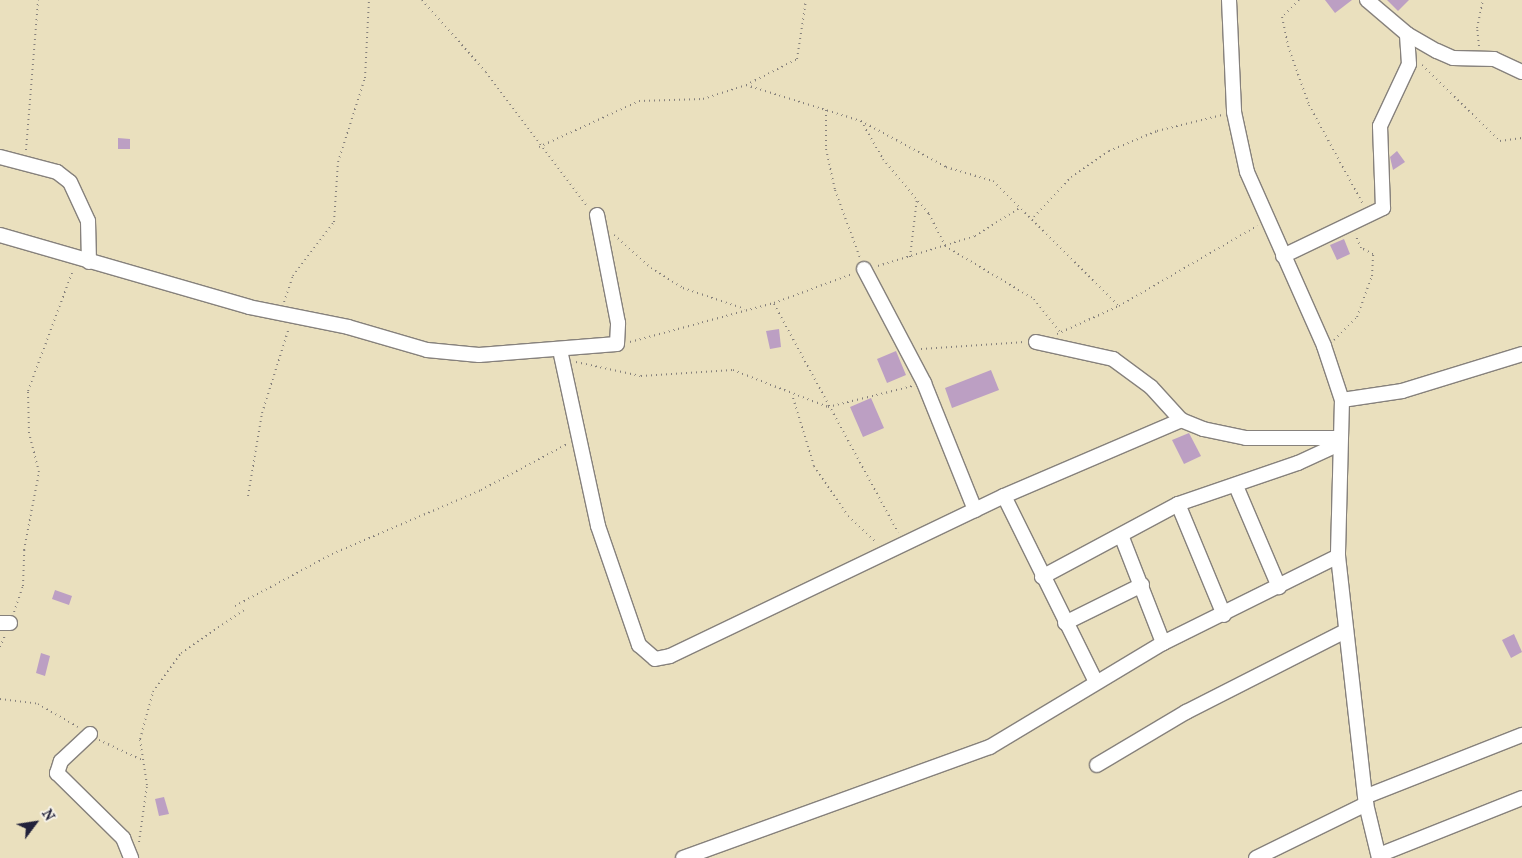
<!DOCTYPE html>
<html>
<head>
<meta charset="utf-8">
<style>
  body { margin:0 }
  #map { position:relative; width:1522px; height:858px; overflow:hidden; background:#eae0be; font-family:"IM FELL French Canon",serif }
  div>[style] { position:absolute }
  [style*='--x'] { left:calc(var(--x)*1px); top:calc(var(--y)*1px); width:calc(var(--w)*1px); rotate:calc(var(--a)*1deg) }
  .building>* { inset:0; background:#bc9fc3 }
  .path>* { height:2px; margin-top:-1px; transform-origin:0; background:repeating-linear-gradient(90deg,#86817c 0 1px,transparent 0 5px) }
  .roads { filter:drop-shadow(1px 0 #86817c) drop-shadow(-1px 0 #86817c) drop-shadow(0 1px #86817c) drop-shadow(0 -1px #86817c) }
  .minor>* { height:14px; margin:-7px; padding:0 7px; transform-origin:7px; border-radius:7px; background:#fff }
  span { translate:-50% -50%; white-space:nowrap; text-align:center; line-height:1.15; -webkit-text-stroke:5px #f7f3e8; paint-order:stroke }
  .north { position:absolute; left:10px; top:798px; width:50px; height:50px; -webkit-text-stroke:4px #f7f3e8; paint-order:stroke; rotate:59deg; font-size:14px; font-weight:700; line-height:20px; text-align:center; color:#22223b }
  .north::after { content:''; display:block; margin:auto; width:18px; height:22px; background:#22223b; clip-path:polygon(50% 0,100% 100%,50% 72%,0 100%) }
</style>
</head>
<body>
<div id="map">
  <div class="building">
    <div style="clip-path:polygon(1325px 0,1352px 0,1335px 13px)"></div>
    <div style="clip-path:polygon(1387px 0,1409px 0,1398px 11px)"></div>
    <div style="clip-path:polygon(118px 138px,130px 139px,130px 149px,118px 149px)"></div>
    <div style="clip-path:polygon(1397px 151px,1405px 162px,1393px 170px,1390px 157px)"></div>
    <div style="clip-path:polygon(1344px 239px,1350px 254px,1337px 260px,1330px 245px)"></div>
    <div style="clip-path:polygon(779px 329px,781px 347px,770px 349px,766px 331px)"></div>
    <div style="clip-path:polygon(896px 351px,906px 375px,887px 383px,877px 359px)"></div>
    <div style="clip-path:polygon(991px 370px,999px 390px,952px 408px,945px 388px)"></div>
    <div style="clip-path:polygon(871px 398px,884px 428px,863px 437px,850px 407px)"></div>
    <div style="clip-path:polygon(1189px 433px,1201px 456px,1184px 464px,1172px 440px)"></div>
    <div style="clip-path:polygon(55px 590px,72px 596px,69px 605px,52px 599px)"></div>
    <div style="clip-path:polygon(1514px 634px,1522px 652px,1511px 658px,1502px 640px)"></div>
    <div style="clip-path:polygon(41px 653px,50px 656px,45px 676px,36px 673px)"></div>
    <div style="clip-path:polygon(164px 797px,169px 814px,159px 816px,155px 799px)"></div>
  </div>
  <div class="path">
    <div style="--x:422;--y:0;--w:96;--a:48.4"></div>
    <div style="--x:486;--y:72;--w:168;--a:53"></div>
    <div style="--x:1299;--y:0;--w:24;--a:135"></div>
    <div style="--x:1282;--y:17;--w:30;--a:78"></div>
    <div style="--x:1288;--y:46;--w:63;--a:70.4"></div>
    <div style="--x:1309;--y:105;--w:113;--a:61.4"></div>
    <div style="--x:1479;--y:46;--w:18;--a:-96"></div>
    <div style="--x:1477;--y:28;--w:29;--a:-78"></div>
    <div style="--x:1422;--y:65;--w:109;--a:44.3"></div>
    <div style="--x:1500;--y:141;--w:22;--a:-8"></div>
    <div style="--x:746;--y:85;--w:121;--a:17.4"></div>
    <div style="--x:861;--y:121;--w:97;--a:28.4"></div>
    <div style="--x:946;--y:167;--w:49;--a:16.6"></div>
    <div style="--x:993;--y:181;--w:177;--a:44.8"></div>
    <div style="--x:826;--y:110;--w:39;--a:90"></div>
    <div style="--x:826;--y:149;--w:42;--a:77.6"></div>
    <div style="--x:835;--y:190;--w:72;--a:69.8"></div>
    <div style="--x:861;--y:121;--w:44;--a:59.9"></div>
    <div style="--x:883;--y:159;--w:72;--a:50.1"></div>
    <div style="--x:929;--y:214;--w:36;--a:63"></div>
    <div style="--x:945;--y:246;--w:104;--a:30.8"></div>
    <div style="--x:1034;--y:299;--w:42;--a:51.8"></div>
    <div style="--x:539;--y:147;--w:110;--a:-24.7"></div>
    <div style="--x:639;--y:101;--w:64;--a:-1.8"></div>
    <div style="--x:703;--y:99;--w:45;--a:-18"></div>
    <div style="--x:746;--y:85;--w:57;--a:-27"></div>
    <div style="--x:797;--y:59;--w:60;--a:-81.3"></div>
    <div style="--x:26;--y:150;--w:150;--a:-85.4"></div>
    <div style="--x:1034;--y:217;--w:54;--a:-47.2"></div>
    <div style="--x:1071;--y:177;--w:46;--a:-34.4"></div>
    <div style="--x:1109;--y:151;--w:52;--a:-22.6"></div>
    <div style="--x:1157;--y:131;--w:67;--a:-13.8"></div>
    <div style="--x:614;--y:235;--w:50;--a:41.7"></div>
    <div style="--x:651;--y:268;--w:38;--a:32"></div>
    <div style="--x:683;--y:288;--w:65;--a:18.7"></div>
    <div style="--x:910;--y:257;--w:59;--a:-83.2"></div>
    <div style="--x:878;--y:266;--w:102;--a:-17.2"></div>
    <div style="--x:975;--y:236;--w:54;--a:-32.2"></div>
    <div style="--x:284;--y:302;--w:28;--a:-71"></div>
    <div style="--x:293;--y:276;--w:68;--a:-52.8"></div>
    <div style="--x:334;--y:222;--w:60;--a:-86.2"></div>
    <div style="--x:338;--y:162;--w:88;--a:-72.2"></div>
    <div style="--x:365;--y:78;--w:78;--a:-87.1"></div>
    <div style="--x:774;--y:304;--w:260;--a:61.5"></div>
    <div style="--x:1057;--y:334;--w:68;--a:-24.3"></div>
    <div style="--x:1119;--y:306;--w:160;--a:-30.1"></div>
    <div style="--x:1334;--y:340;--w:33;--a:-45"></div>
    <div style="--x:1357;--y:317;--w:44;--a:-69.9"></div>
    <div style="--x:1372;--y:276;--w:22;--a:-87"></div>
    <div style="--x:1373;--y:254;--w:13;--a:-153"></div>
    <div style="--x:1361;--y:248;--w:15;--a:-113"></div>
    <div style="--x:630;--y:342;--w:149;--a:-15.2"></div>
    <div style="--x:774;--y:303;--w:83;--a:-20.4"></div>
    <div style="--x:921;--y:349;--w:103;--a:-3.9"></div>
    <div style="--x:576;--y:362;--w:66;--a:12.2"></div>
    <div style="--x:641;--y:376;--w:92;--a:-3.7"></div>
    <div style="--x:733;--y:370;--w:102;--a:21.3"></div>
    <div style="--x:828;--y:407;--w:87;--a:-14"></div>
    <div style="--x:793;--y:398;--w:71;--a:72.8"></div>
    <div style="--x:814;--y:466;--w:60;--a:55.8"></div>
    <div style="--x:848;--y:516;--w:38;--a:43"></div>
    <div style="--x:248;--y:496;--w:84;--a:-80.4"></div>
    <div style="--x:262;--y:413;--w:89;--a:-72.4"></div>
    <div style="--x:235;--y:606;--w:110;--a:-28.2"></div>
    <div style="--x:332;--y:554;--w:162;--a:-23.2"></div>
    <div style="--x:481;--y:490;--w:98;--a:-28.1"></div>
    <div style="--x:14;--y:612;--w:28;--a:-71"></div>
    <div style="--x:23;--y:586;--w:36;--a:-88"></div>
    <div style="--x:24;--y:550;--w:79;--a:-79.1"></div>
    <div style="--x:39;--y:472;--w:40;--a:-104.4"></div>
    <div style="--x:29;--y:433;--w:42;--a:-91.4"></div>
    <div style="--x:28;--y:391;--w:129;--a:-69.6"></div>
    <div style="--x:0;--y:647;--w:13;--a:-67"></div>
    <div style="--x:0;--y:699;--w:38;--a:7"></div>
    <div style="--x:38;--y:704;--w:46;--a:29.9"></div>
    <div style="--x:99;--y:740;--w:47;--a:24.9"></div>
    <div style="--x:139;--y:842;--w:58;--a:-82"></div>
    <div style="--x:147;--y:785;--w:47;--a:-98.7"></div>
    <div style="--x:140;--y:739;--w:49;--a:-74.5"></div>
    <div style="--x:153;--y:692;--w:48;--a:-54.3"></div>
    <div style="--x:181;--y:653;--w:76;--a:-34.3"></div>
  </div>
  <div class="roads">
    <div class="minor">
      <div style="--x:1229;--y:0;--w:112;--a:87.4"></div>
      <div style="--x:1234;--y:112;--w:61;--a:77.8"></div>
      <div style="--x:1247;--y:172;--w:190;--a:66.1"></div>
      <div style="--x:1324;--y:346;--w:57;--a:71.6"></div>
      <div style="--x:1342;--y:400;--w:156;--a:91.5"></div>
      <div style="--x:1338;--y:556;--w:250;--a:83.6"></div>
      <div style="--x:1366;--y:804;--w:56;--a:76.5"></div>
      <div style="--x:1367;--y:0;--w:52;--a:40.4"></div>
      <div style="--x:1407;--y:34;--w:34;--a:30"></div>
      <div style="--x:1437;--y:51;--w:17;--a:24"></div>
      <div style="--x:1453;--y:58;--w:41;--a:1.4"></div>
      <div style="--x:1494;--y:59;--w:31;--a:25"></div>
      <div style="--x:0;--y:157;--w:59;--a:14.7"></div>
      <div style="--x:57;--y:172;--w:16;--a:38"></div>
      <div style="--x:70;--y:182;--w:43;--a:65.2"></div>
      <div style="--x:88;--y:221;--w:41;--a:88.6"></div>
      <div style="--x:0;--y:235;--w:259;--a:16.1"></div>
      <div style="--x:249;--y:307;--w:101;--a:11.4"></div>
      <div style="--x:348;--y:327;--w:82;--a:16.2"></div>
      <div style="--x:427;--y:350;--w:52;--a:5.5"></div>
      <div style="--x:479;--y:355;--w:138;--a:-4.6"></div>
      <div style="--x:617;--y:344;--w:21;--a:-87"></div>
      <div style="--x:618;--y:323;--w:110;--a:-101"></div>
      <div style="--x:1283;--y:256;--w:111;--a:-25.6"></div>
      <div style="--x:1383;--y:208;--w:82;--a:-92.1"></div>
      <div style="--x:1380;--y:126;--w:68;--a:-64.9"></div>
      <div style="--x:1409;--y:64;--w:30;--a:-94"></div>
      <div style="--x:864;--y:269;--w:129;--a:62.2"></div>
      <div style="--x:924;--y:383;--w:137;--a:68.1"></div>
      <div style="--x:1036;--y:342;--w:79;--a:12.4"></div>
      <div style="--x:1113;--y:359;--w:47;--a:36.4"></div>
      <div style="--x:1151;--y:387;--w:45;--a:47.7"></div>
      <div style="--x:1181;--y:420;--w:24;--a:22"></div>
      <div style="--x:1203;--y:429;--w:44;--a:11.8"></div>
      <div style="--x:1246;--y:438;--w:93;--a:0"></div>
      <div style="--x:560;--y:350;--w:180;--a:77.8"></div>
      <div style="--x:598;--y:526;--w:126;--a:71"></div>
      <div style="--x:639;--y:645;--w:21;--a:41"></div>
      <div style="--x:655;--y:659;--w:15;--a:-11"></div>
      <div style="--x:670;--y:656;--w:370;--a:-25.6"></div>
      <div style="--x:1004;--y:496;--w:193;--a:-23.2"></div>
      <div style="--x:1342;--y:400;--w:61;--a:-8.5"></div>
      <div style="--x:1402;--y:391;--w:126;--a:-17.1"></div>
      <div style="--x:1236;--y:486;--w:110;--a:66.9"></div>
      <div style="--x:1004;--y:496;--w:208;--a:63.7"></div>
      <div style="--x:1178;--y:504;--w:120;--a:67.5"></div>
      <div style="--x:1121;--y:535;--w:116;--a:68.7"></div>
      <div style="--x:1042;--y:577;--w:154;--a:-28.2"></div>
      <div style="--x:1178;--y:504;--w:127;--a:-18.9"></div>
      <div style="--x:1298;--y:463;--w:45;--a:-24.9"></div>
      <div style="--x:0;--y:623;--w:10;--a:0"></div>
      <div style="--x:1065;--y:623;--w:86;--a:-26.3"></div>
      <div style="--x:90;--y:734;--w:40;--a:137"></div>
      <div style="--x:61;--y:761;--w:13;--a:108"></div>
      <div style="--x:57;--y:773;--w:93;--a:44.6"></div>
      <div style="--x:123;--y:838;--w:22;--a:68"></div>
      <div style="--x:1097;--y:765;--w:104;--a:-30.8"></div>
      <div style="--x:1186;--y:712;--w:179;--a:-26.9"></div>
      <div style="--x:1367;--y:796;--w:167;--a:-21.5"></div>
      <div style="--x:1379;--y:855;--w:154;--a:-21.7"></div>
      <div style="--x:683;--y:858;--w:326;--a:-19.9"></div>
      <div style="--x:990;--y:747;--w:202;--a:-31"></div>
      <div style="--x:1163;--y:643;--w:195;--a:-26.4"></div>
      <div style="--x:1256;--y:858;--w:123;--a:-26.1"></div>
    </div>
  </div>
  <div class="north">N</div>
</div>
</body>
</html>
